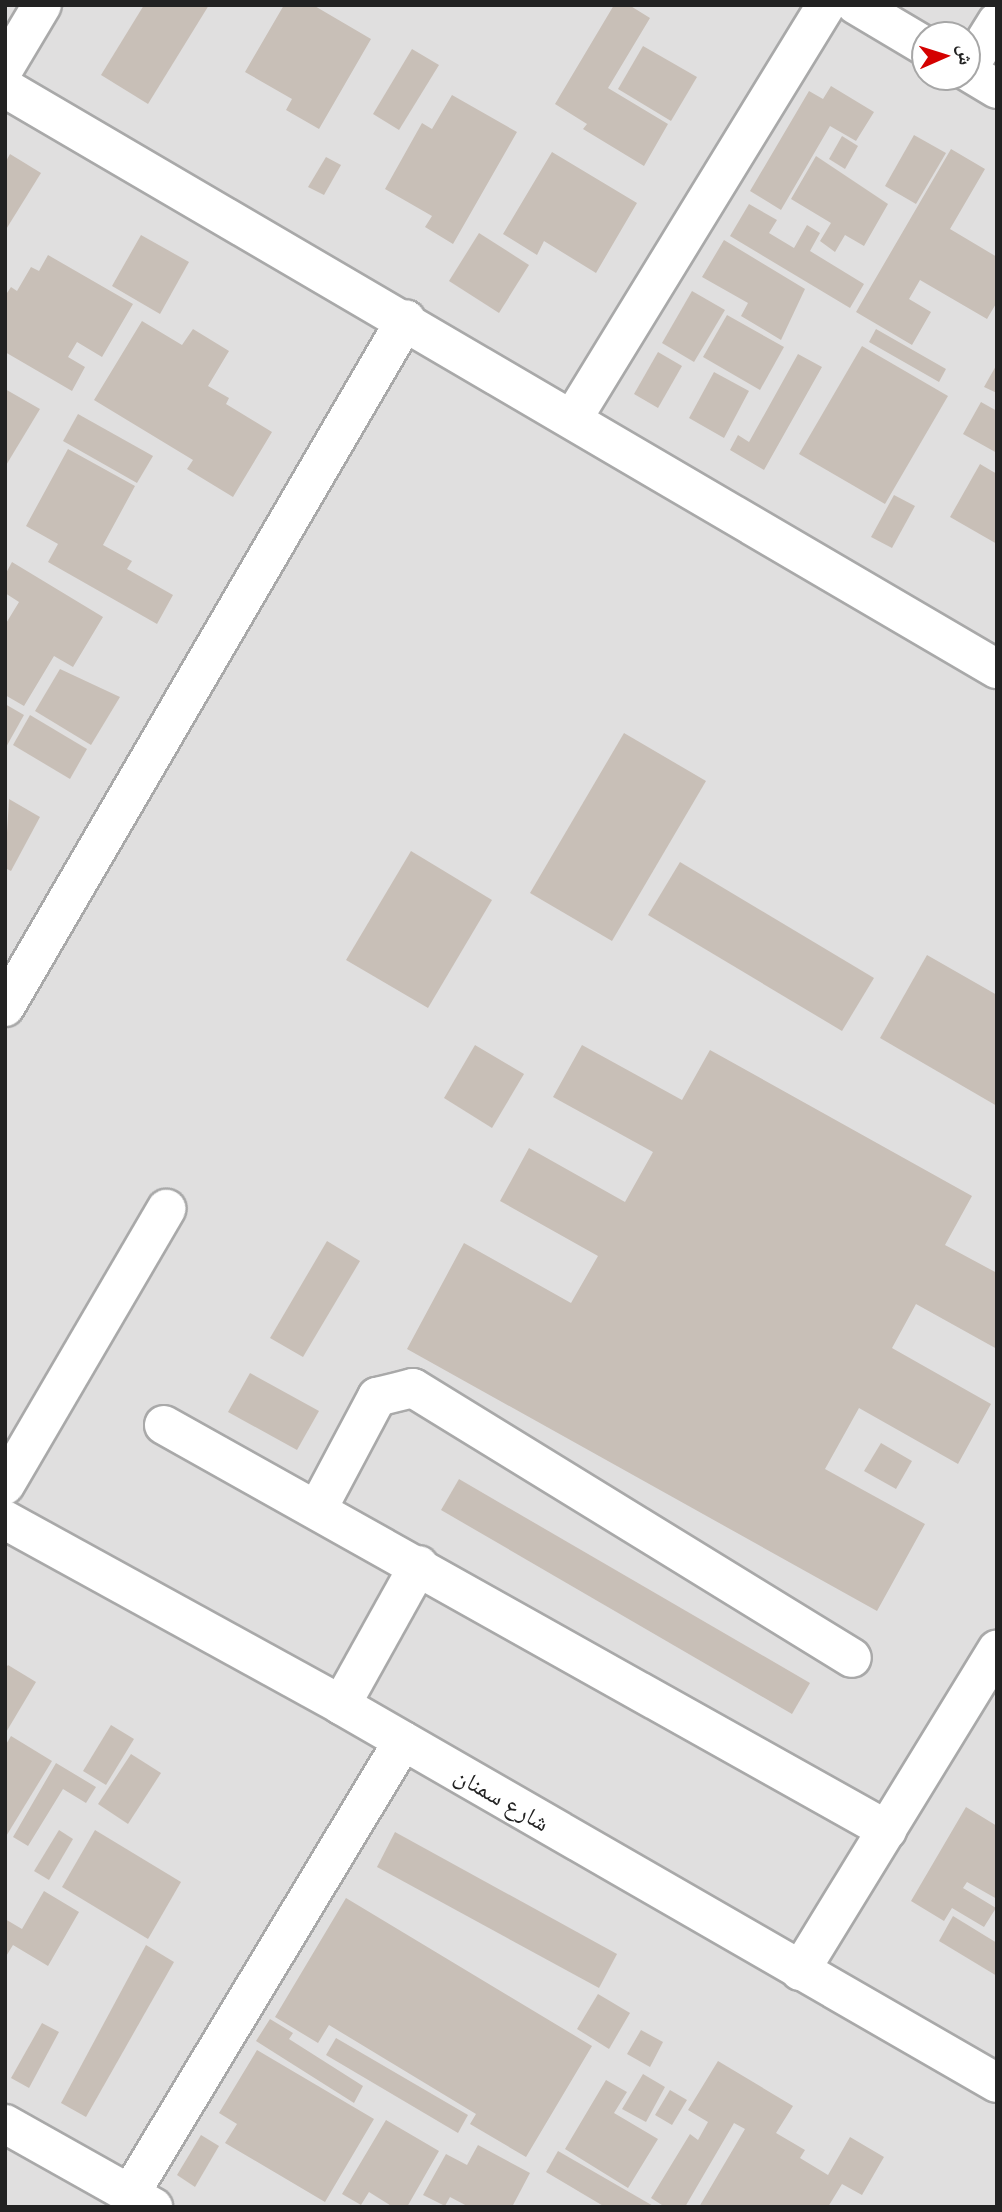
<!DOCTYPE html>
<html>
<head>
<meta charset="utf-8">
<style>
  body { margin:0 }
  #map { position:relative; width:1002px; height:2212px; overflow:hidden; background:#f2efe8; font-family:Figtree,"Noto Naskh Arabic",sans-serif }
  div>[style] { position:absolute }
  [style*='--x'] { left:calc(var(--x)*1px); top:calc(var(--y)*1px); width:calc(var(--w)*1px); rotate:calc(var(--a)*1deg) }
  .residential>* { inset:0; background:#e0dfdf }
  .building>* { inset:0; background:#c8bfb7 }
  .roads { filter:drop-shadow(2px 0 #a9a9a9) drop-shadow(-2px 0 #a9a9a9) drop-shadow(0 2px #a9a9a9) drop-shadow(0 -2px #a9a9a9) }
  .minor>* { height:38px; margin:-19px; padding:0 19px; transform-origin:19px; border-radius:19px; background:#fff }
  span { translate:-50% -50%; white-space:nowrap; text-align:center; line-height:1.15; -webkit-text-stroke:5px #fff; paint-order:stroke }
  .street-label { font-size:24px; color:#222 }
  .frame { position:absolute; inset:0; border:7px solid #222; pointer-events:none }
  .north { position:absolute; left:911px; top:21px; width:70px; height:70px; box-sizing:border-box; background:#fff; border:2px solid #a7a7a7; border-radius:50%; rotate:87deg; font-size:19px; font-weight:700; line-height:28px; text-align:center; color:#222 }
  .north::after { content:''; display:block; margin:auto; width:24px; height:32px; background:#d40100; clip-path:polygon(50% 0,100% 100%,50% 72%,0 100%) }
</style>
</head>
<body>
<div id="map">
  <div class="residential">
    <div style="clip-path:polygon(evenodd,5px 5px,997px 5px,997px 2207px,5px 2207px,5px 5px,925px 35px,967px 35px,967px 77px,925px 77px,925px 35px)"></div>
  </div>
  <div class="building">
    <div style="clip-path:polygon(144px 5px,209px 5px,148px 104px,101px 75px)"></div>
    <div style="clip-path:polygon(284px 5px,313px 5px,371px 39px,319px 129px,286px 110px,292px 99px,245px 72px)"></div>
    <div style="clip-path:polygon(614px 5px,629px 5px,650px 18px,608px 88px,668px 124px,644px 166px,583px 129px,587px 124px,555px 104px)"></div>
    <div style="clip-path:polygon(643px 46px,697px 77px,671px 121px,618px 89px)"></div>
    <div style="clip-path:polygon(412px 49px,439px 65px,399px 130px,373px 114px)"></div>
    <div style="clip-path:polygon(831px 86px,874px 112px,856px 141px,830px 126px,781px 210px,750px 191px,809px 91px,823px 99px)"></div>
    <div style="clip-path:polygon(452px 95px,517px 132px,453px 244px,425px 227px,432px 216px,385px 189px,422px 123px,432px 129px)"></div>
    <div style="clip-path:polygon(914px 135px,946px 153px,916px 204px,885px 186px)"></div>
    <div style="clip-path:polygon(842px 136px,858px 146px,845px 169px,829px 159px)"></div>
    <div style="clip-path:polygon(951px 149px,985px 169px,950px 229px,997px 257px,997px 302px,987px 319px,920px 280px,909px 299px,931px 312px,912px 345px,856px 312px)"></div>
    <div style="clip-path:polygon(552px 152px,637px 203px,596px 273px,544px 241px,537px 255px,503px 234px)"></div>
    <div style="clip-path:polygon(10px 154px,41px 173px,5px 231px,5px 163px)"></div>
    <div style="clip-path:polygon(816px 156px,888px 204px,864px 246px,845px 235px,835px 252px,820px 241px,831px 223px,791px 199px)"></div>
    <div style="clip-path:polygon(326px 157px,341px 165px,324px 195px,308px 187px)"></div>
    <div style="clip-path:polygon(749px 204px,777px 220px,769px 233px,794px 248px,807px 225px,820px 233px,810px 251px,864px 284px,850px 308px,730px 236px)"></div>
    <div style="clip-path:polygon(479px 233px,529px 265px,499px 313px,449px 281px)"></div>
    <div style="clip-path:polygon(141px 235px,189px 262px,160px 314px,112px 286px)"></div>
    <div style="clip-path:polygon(724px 240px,805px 289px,781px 340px,741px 316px,748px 303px,702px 277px)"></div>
    <div style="clip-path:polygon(48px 255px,133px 304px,102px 357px,77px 342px,68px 357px,85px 367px,72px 391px,5px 352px,5px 296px,11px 287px,17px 291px,31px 267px,39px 271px)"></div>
    <div style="clip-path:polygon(692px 291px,725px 310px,694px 362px,662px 343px)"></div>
    <div style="clip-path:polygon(727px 315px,784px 347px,760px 390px,703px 357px)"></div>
    <div style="clip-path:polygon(142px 321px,182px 345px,193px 329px,229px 351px,208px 386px,229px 398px,226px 404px,272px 432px,233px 497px,187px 469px,193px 460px,94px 400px)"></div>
    <div style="clip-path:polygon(876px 329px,946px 369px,939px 382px,869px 342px)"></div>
    <div style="clip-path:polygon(862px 346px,948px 396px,885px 504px,799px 454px)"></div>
    <div style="clip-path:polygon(658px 352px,682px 366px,658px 408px,634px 394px)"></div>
    <div style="clip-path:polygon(798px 354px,822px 367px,764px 470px,730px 450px,738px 435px,749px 442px)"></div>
    <div style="clip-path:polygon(997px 364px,997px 393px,984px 387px)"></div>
    <div style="clip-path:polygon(714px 372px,749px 391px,724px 438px,689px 418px)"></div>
    <div style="clip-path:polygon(5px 389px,40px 409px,5px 467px)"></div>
    <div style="clip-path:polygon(981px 402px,997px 411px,997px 453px,963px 434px)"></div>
    <div style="clip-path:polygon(78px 414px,153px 456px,137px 483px,63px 441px)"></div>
    <div style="clip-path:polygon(68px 449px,135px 486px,103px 545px,132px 561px,127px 569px,173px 595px,157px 624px,48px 562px,58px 544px,26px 526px)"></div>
    <div style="clip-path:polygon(980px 464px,997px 474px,997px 544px,950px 517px)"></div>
    <div style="clip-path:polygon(894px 495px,915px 506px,892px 548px,871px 537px)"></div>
    <div style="clip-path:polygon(12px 562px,103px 617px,73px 667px,54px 656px,24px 706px,5px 695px,5px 625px,19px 602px,5px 593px,5px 575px)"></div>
    <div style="clip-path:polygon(60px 669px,120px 697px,91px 745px,35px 711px)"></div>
    <div style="clip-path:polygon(5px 704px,24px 715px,5px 749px)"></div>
    <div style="clip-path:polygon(30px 715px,87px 749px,70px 779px,13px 745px)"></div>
    <div style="clip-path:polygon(624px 733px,706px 781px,612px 941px,530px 893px)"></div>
    <div style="clip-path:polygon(9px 799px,40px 817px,11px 871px,5px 868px)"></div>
    <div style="clip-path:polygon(411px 851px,492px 900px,428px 1008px,346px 960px)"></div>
    <div style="clip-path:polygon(680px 862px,874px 978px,842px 1031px,648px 915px)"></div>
    <div style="clip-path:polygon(927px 955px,997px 995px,997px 1106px,880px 1038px)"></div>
    <div style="clip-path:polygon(475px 1045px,524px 1074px,492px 1128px,444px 1098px)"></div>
    <div style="clip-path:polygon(582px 1045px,682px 1100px,710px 1050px,972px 1196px,945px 1245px,997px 1273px,997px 1349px,916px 1304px,892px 1348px,991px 1404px,958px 1464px,859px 1408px,825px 1469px,925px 1524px,877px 1611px,407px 1349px,464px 1243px,571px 1303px,598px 1256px,500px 1201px,529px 1148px,625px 1202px,653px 1152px,553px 1097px)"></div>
    <div style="clip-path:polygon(327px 1241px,360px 1261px,303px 1357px,270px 1338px)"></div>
    <div style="clip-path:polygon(250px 1373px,319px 1411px,297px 1450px,228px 1412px)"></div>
    <div style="clip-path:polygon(881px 1443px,912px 1461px,896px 1489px,864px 1471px)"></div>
    <div style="clip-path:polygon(459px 1479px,810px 1683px,792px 1714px,441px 1510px)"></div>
    <div style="clip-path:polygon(8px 1665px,36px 1682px,5px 1734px,5px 1669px)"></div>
    <div style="clip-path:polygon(111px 1725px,134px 1739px,106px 1785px,83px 1771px)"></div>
    <div style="clip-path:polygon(11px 1736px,52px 1761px,5px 1838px,5px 1746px)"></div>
    <div style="clip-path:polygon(131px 1754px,161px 1773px,128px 1824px,98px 1804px)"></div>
    <div style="clip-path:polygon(56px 1763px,96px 1787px,86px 1803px,63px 1789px,28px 1846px,13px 1837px)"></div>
    <div style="clip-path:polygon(966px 1807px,997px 1826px,997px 1899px,967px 1882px,963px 1888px,996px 1908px,984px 1927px,952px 1908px,944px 1921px,911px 1901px)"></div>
    <div style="clip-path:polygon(59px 1830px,73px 1839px,49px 1880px,34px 1871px)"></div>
    <div style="clip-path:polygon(95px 1830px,181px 1882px,148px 1939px,62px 1887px)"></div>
    <div style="clip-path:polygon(395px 1832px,617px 1954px,599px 1988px,377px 1867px)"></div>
    <div style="clip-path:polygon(44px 1891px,79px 1912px,48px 1966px,13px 1945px,5px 1958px,5px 1919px,22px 1929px)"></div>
    <div style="clip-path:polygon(346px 1898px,592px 2046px,526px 2157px,470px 2124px,476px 2114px,329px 2025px,318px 2043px,275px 2017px)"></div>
    <div style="clip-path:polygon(953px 1916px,997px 1943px,997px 1976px,939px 1941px)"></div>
    <div style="clip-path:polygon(146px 1945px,174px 1962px,86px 2117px,61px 2103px)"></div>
    <div style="clip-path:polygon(598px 1994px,630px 2013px,609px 2049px,577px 2029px)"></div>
    <div style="clip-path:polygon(270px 2019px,293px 2033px,289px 2039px,363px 2086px,354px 2103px,256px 2041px)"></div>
    <div style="clip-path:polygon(42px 2023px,59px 2032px,29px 2088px,11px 2078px)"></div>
    <div style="clip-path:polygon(641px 2030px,663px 2042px,650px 2067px,627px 2054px)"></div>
    <div style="clip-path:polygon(336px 2038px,468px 2115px,458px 2133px,326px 2055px)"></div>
    <div style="clip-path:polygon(257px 2050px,374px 2119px,325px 2202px,225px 2143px,237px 2124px,219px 2113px)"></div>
    <div style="clip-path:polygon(718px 2061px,793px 2106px,776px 2133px,805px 2150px,800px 2158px,828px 2175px,850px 2137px,884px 2157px,862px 2195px,842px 2184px,828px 2207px,699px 2207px,745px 2129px,734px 2123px,685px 2207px,665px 2207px,651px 2198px,690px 2134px,698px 2140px,708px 2122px,688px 2110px)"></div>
    <div style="clip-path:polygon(643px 2074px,665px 2087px,646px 2122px,622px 2109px)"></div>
    <div style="clip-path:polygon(606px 2080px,627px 2092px,614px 2113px,658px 2139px,628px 2188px,565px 2149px)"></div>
    <div style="clip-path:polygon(670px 2090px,687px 2100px,672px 2125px,655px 2115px)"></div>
    <div style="clip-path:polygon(386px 2120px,439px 2151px,407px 2207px,393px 2207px,369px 2192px,361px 2205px,342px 2194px)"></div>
    <div style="clip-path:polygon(201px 2135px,219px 2146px,195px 2187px,177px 2175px)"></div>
    <div style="clip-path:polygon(478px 2145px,530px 2173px,512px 2207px,469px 2207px,450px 2197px,445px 2206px,423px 2195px,446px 2154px,467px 2165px)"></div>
    <div style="clip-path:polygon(558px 2151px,655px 2207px,605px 2207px,546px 2172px)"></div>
  </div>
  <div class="roads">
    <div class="minor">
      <div style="--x:856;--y:5;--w:80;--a:30.7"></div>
      <div style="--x:5;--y:67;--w:72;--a:-59.2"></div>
      <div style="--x:967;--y:70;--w:57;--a:-58"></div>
      <div style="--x:967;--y:71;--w:35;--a:31"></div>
      <div style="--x:5;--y:88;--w:1150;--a:30.36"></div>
      <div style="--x:573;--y:418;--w:484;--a:-58.5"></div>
      <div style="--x:5;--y:1007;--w:796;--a:-59.76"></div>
      <div style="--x:164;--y:1425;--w:829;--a:29.26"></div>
      <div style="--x:5;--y:1485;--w:320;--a:-59.7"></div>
      <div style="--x:318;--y:1508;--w:126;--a:-62"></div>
      <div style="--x:377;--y:1397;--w:37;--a:-14"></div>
      <div style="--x:413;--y:1388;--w:515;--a:31.59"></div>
      <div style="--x:5;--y:1520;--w:384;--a:28.8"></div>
      <div style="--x:341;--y:1705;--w:757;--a:29.95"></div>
      <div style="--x:341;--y:1705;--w:160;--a:-60.9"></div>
      <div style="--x:800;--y:1971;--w:377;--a:-58.5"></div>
      <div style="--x:5;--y:2124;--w:170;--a:29.3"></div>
      <div style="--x:130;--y:2194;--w:529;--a:-58.92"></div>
    </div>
  </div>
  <div class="street-label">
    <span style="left:502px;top:1799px;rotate:30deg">شارع سمنان</span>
  </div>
  <div class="frame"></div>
  <div class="north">ش</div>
</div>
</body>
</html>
